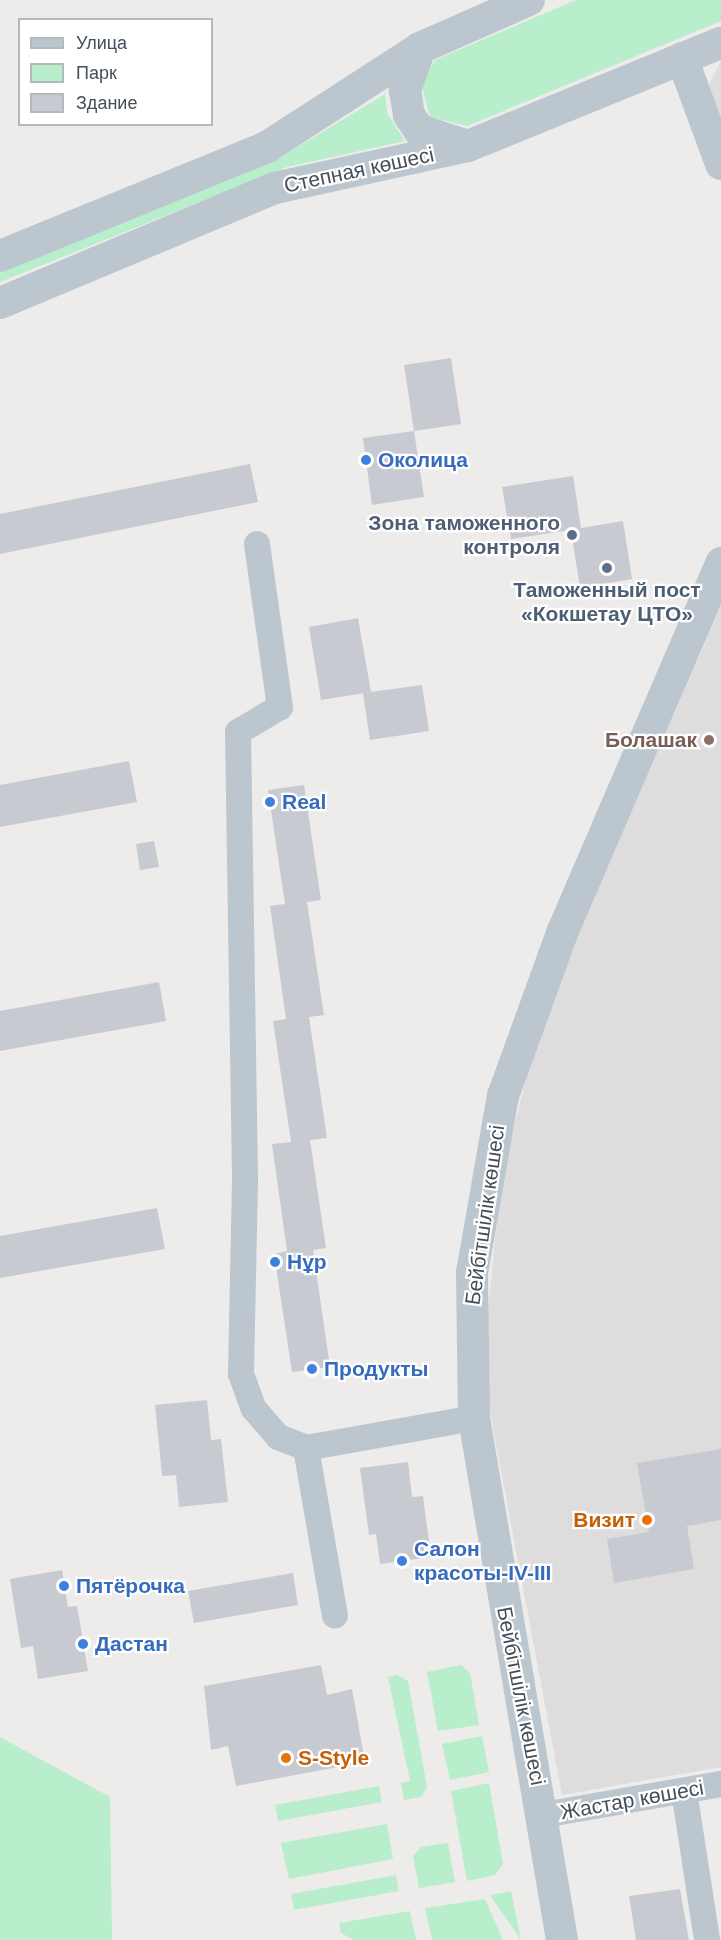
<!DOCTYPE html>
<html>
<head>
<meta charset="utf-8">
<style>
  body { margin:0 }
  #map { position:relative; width:721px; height:1940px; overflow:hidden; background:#eeebeb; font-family:Helvetica,sans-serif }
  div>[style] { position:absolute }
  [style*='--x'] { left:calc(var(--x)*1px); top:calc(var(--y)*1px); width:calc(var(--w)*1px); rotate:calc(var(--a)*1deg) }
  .education>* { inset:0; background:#dfdcdd }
  .green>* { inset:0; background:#b8eecc }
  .building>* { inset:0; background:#c8cad1 }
  .minor>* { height:26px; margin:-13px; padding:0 13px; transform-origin:13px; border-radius:13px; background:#bcc6ce }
  .tertiary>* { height:32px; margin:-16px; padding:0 16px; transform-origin:16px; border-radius:16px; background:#bcc6ce }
  .dots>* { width:16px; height:16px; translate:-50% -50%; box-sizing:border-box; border:3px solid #fff; border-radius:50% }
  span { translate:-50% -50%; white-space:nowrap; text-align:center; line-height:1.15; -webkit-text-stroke:4.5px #fff; paint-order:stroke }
  .street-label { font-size:21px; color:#444f59 }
  .shop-label { font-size:21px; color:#366cbe; font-weight:700 }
  .left { translate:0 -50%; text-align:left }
  .service-label { font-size:21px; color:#4e5e75; font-weight:700 }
  .right { translate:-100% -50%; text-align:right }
  .education-label { font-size:21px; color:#785e54; font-weight:700 }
  .food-label { font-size:21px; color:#c56008; font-weight:700 }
  .legend { position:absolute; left:18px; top:18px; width:195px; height:108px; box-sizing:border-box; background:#fff; border:2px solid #b4b9bd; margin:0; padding:8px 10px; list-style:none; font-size:18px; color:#444f59 }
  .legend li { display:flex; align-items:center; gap:12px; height:30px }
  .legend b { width:30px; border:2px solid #b4b9bd }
</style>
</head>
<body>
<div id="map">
  <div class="education">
    <div style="clip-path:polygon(721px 61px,721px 130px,710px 103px,710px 83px)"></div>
    <div style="clip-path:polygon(721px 606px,721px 1767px,562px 1795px,486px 1391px,484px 1355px,501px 1177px,541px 1021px)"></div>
  </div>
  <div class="green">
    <div style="clip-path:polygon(576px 0,721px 0,721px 21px,467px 126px,430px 117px,421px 83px,435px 60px)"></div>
    <div style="clip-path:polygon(385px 94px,387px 113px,405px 141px,287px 167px,0 282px,0 270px,281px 157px)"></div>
    <div style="clip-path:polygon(461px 1665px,470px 1673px,479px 1725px,438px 1731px,427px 1672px)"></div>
    <div style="clip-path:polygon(397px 1675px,408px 1681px,427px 1787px,421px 1797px,404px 1800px,401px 1783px,410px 1781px,388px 1677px)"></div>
    <div style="clip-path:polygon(482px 1736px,489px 1772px,450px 1780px,442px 1744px)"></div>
    <div style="clip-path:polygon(0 1737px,110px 1797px,112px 1940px,0 1940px)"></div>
    <div style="clip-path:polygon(489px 1783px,503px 1864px,495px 1875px,467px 1881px,451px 1791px)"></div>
    <div style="clip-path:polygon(379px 1786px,382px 1802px,278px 1821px,275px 1805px)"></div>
    <div style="clip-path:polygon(387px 1824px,393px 1859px,289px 1879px,281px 1843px)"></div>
    <div style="clip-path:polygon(448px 1843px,455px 1882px,419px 1888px,413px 1856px,421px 1847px)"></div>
    <div style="clip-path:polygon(396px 1875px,399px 1891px,294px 1910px,291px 1894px)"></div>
    <div style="clip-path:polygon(511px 1891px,521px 1940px,490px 1895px)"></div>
    <div style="clip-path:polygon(485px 1899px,503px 1940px,432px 1940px,425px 1908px)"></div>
    <div style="clip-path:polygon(410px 1911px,416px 1940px,354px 1940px,341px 1933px,339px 1923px)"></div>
  </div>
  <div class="building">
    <div style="clip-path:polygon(451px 358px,461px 424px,414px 431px,404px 365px)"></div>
    <div style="clip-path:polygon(414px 431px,424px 497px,372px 505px,363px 438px)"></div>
    <div style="clip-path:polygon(250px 464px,258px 502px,0 554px,0 514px)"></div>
    <div style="clip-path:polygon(573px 476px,581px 528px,623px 521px,632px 579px,580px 588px,571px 530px,511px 539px,502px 487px)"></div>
    <div style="clip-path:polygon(358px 618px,371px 692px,321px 700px,309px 627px)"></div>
    <div style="clip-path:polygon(422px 685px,429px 731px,370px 740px,363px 693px)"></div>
    <div style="clip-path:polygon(129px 761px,137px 802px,0 827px,0 785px)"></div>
    <div style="clip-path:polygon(304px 785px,321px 900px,307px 902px,324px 1015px,309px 1017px,327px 1138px,310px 1140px,326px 1248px,313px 1250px,330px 1367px,292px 1372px,274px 1254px,287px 1251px,272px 1144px,291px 1142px,273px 1021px,286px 1019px,270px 906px,285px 904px,268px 790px)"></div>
    <div style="clip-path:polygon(154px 841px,159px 867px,140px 870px,136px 844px)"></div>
    <div style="clip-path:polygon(159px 982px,166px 1021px,0 1051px,0 1011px)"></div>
    <div style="clip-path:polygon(157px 1208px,165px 1249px,0 1278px,0 1236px)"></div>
    <div style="clip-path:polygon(207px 1400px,211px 1440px,221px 1439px,228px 1502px,179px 1507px,176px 1475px,162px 1476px,155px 1405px)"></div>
    <div style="clip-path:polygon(721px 1449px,721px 1520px,687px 1526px,694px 1569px,614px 1583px,607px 1539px,649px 1532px,637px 1463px)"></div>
    <div style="clip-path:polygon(408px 1462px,412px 1497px,423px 1496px,431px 1557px,380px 1564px,376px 1534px,369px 1535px,360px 1468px)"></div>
    <div style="clip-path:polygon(62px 1570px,68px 1607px,77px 1606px,88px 1671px,38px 1679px,33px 1646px,21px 1648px,10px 1579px)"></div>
    <div style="clip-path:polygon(293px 1573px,298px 1605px,194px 1623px,188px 1591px)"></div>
    <div style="clip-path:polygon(321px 1665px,327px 1695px,352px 1689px,365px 1762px,236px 1786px,228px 1746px,211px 1750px,204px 1686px)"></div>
    <div style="clip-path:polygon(680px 1889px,689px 1940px,636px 1940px,629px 1896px)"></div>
  </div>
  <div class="minor">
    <div style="--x:257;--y:544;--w:165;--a:82"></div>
    <div style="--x:280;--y:707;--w:49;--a:149.2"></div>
    <div style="--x:238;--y:732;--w:449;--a:89.1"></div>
    <div style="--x:245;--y:1181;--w:193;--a:91.2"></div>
    <div style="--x:241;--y:1374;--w:37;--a:70"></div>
    <div style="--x:254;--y:1409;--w:37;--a:49"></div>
    <div style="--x:278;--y:1437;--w:30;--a:21"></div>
    <div style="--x:306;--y:1448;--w:170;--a:80.2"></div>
    <div style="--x:306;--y:1448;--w:171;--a:-10.1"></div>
    <div style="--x:684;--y:1791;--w:151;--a:81.2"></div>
    <div style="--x:543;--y:1815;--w:181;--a:-9.9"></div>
  </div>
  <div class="tertiary">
    <div style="--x:420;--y:48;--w:45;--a:109.7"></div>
    <div style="--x:405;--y:90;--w:25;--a:81"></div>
    <div style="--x:409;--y:115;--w:18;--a:56"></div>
    <div style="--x:419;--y:130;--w:48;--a:18.1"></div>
    <div style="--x:682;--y:58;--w:113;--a:69.8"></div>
    <div style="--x:0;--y:256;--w:288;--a:-22.2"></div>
    <div style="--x:267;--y:147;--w:182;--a:-32.9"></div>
    <div style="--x:420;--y:48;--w:119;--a:-23.8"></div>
    <div style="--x:0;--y:303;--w:298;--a:-22.7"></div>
    <div style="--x:275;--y:188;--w:198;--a:-12.3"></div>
    <div style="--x:468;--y:146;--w:273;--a:-22.2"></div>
    <div style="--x:562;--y:1940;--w:529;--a:-99.57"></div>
    <div style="--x:474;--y:1418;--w:145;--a:-90.8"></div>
    <div style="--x:472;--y:1273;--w:180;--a:-80.1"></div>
    <div style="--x:503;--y:1096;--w:173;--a:-70.1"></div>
    <div style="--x:562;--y:933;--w:403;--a:-66.7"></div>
  </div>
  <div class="dots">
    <div style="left:366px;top:460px;background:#3f7fe0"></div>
    <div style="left:572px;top:535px;background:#5c6f8a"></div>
    <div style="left:607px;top:568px;background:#5c6f8a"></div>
    <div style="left:709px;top:740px;background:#8d6e63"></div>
    <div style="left:270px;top:802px;background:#3f7fe0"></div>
    <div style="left:275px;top:1262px;background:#3f7fe0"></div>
    <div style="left:312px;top:1369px;background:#3f7fe0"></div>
    <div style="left:647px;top:1520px;background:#e8710a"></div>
    <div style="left:402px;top:1561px;background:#3f7fe0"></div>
    <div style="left:64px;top:1586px;background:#3f7fe0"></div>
    <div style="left:83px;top:1644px;background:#3f7fe0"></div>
    <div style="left:286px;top:1758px;background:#e8710a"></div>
  </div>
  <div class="street-label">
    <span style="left:359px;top:170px;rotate:-12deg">Степная көшесі</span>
    <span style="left:485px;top:1215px;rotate:-82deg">Бейбітшілік көшесі</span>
    <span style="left:521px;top:1696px;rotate:79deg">Бейбітшілік көшесі</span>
    <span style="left:632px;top:1800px;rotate:-10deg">Жастар көшесі</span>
  </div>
  <div class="shop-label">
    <span class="left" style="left:378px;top:460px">Околица</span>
    <span class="left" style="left:282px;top:802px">Real</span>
    <span class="left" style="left:287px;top:1262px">Нұр</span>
    <span class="left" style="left:324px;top:1369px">Продукты</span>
    <span class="left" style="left:414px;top:1561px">Салон<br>красоты-IV-III</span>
    <span class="left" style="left:76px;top:1586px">Пятёрочка</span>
    <span class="left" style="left:95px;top:1644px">Дастан</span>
  </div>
  <div class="service-label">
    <span class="right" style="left:560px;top:535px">Зона таможенного<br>контроля</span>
    <span style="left:607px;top:602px">Таможенный пост<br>«Кокшетау ЦТО»</span>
  </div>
  <div class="education-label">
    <span class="right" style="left:697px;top:740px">Болашак</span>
  </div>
  <div class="food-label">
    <span class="right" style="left:635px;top:1520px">Визит</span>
    <span class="left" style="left:298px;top:1758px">S-Style</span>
  </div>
  <ul class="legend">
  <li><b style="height:8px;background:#bcc6ce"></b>Улица</li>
  <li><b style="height:16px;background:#b8eecc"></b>Парк</li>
  <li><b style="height:16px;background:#c8cad1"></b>Здание</li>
  </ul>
</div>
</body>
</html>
